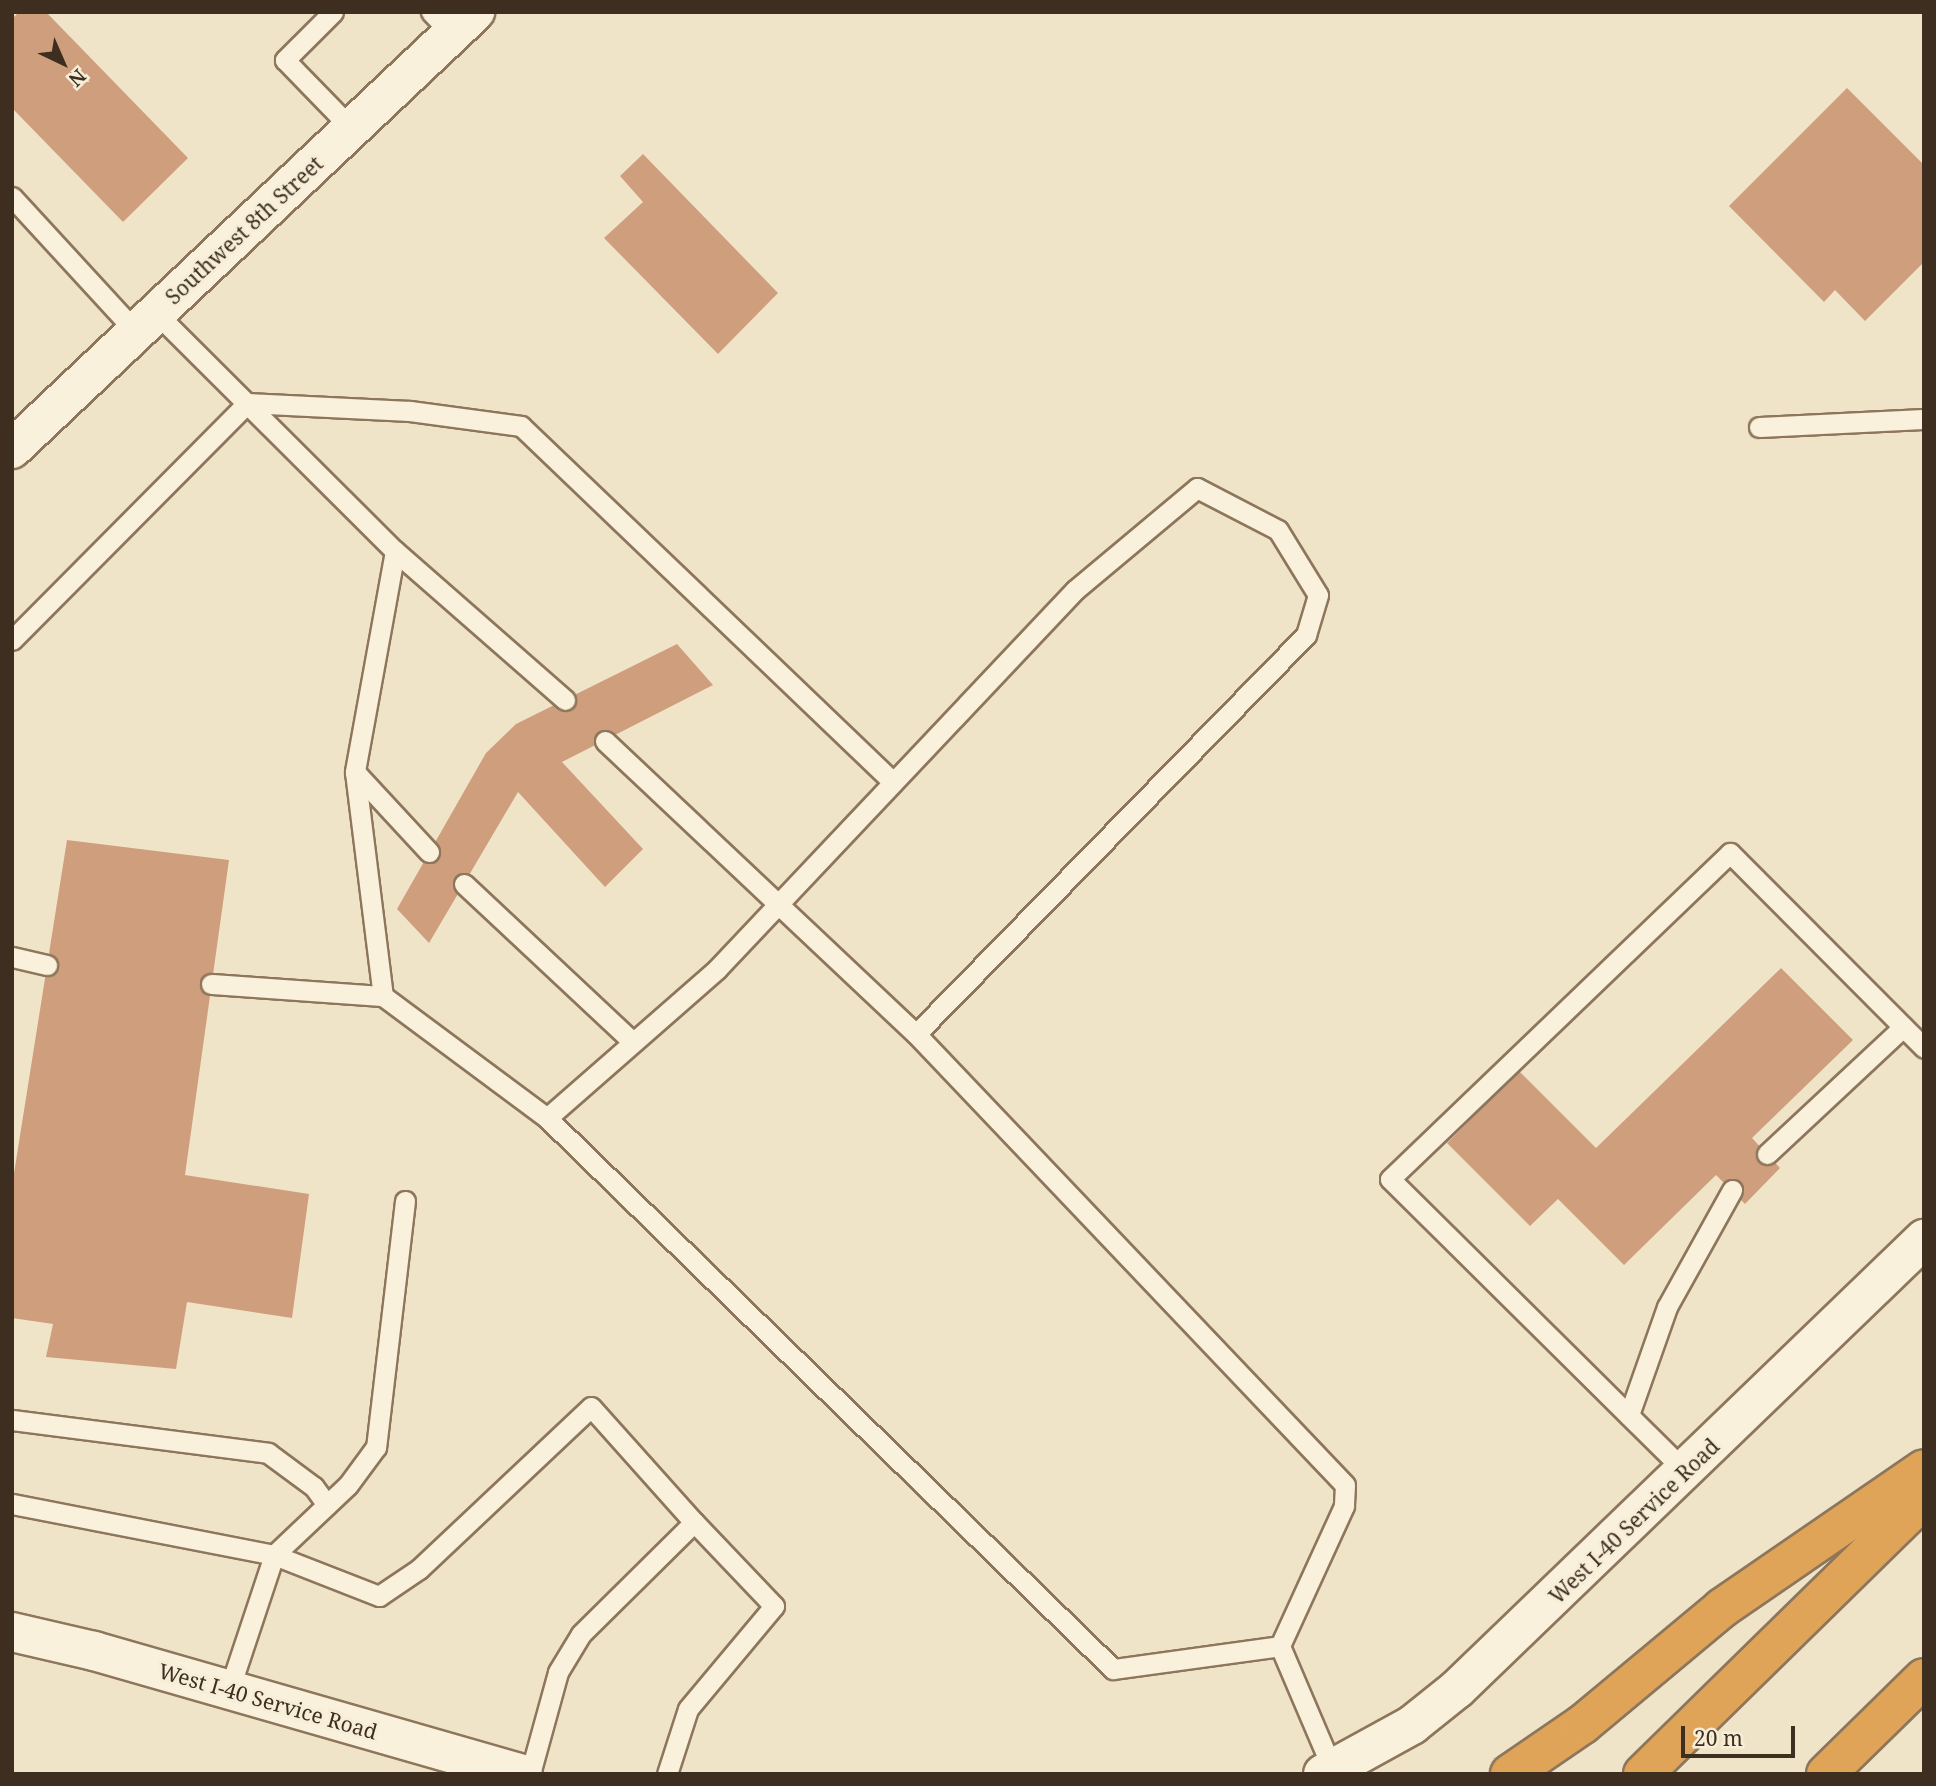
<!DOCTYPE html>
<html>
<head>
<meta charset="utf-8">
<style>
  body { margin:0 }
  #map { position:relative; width:1936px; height:1786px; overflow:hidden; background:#f0e4c8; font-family:"Noto Serif",serif }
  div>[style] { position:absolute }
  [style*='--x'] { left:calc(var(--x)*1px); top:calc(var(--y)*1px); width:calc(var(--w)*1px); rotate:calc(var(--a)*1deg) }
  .building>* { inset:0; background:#cf9f7d }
  .roads { filter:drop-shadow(2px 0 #8d765c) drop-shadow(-2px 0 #8d765c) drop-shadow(0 2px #8d765c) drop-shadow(0 -2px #8d765c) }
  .lane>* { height:19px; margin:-9.5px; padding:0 9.5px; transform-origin:9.5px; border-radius:9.5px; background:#faf1dc }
  .street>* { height:38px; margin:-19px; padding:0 19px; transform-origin:19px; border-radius:19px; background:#faf1dc }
  .highway>* { height:38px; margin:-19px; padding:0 19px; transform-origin:19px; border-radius:19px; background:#e0a458 }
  span { translate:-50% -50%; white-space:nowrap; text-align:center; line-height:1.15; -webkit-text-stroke:6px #f7eed8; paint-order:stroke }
  .street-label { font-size:21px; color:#3d2e20 }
  .frame { position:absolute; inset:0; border:14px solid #3d2e20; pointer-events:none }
  .north { position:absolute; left:28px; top:28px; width:70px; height:70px; -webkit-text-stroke:5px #f7eed8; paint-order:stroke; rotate:136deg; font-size:19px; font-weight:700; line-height:28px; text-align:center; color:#3d2e20 }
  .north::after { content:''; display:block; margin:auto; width:24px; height:32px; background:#3d2e20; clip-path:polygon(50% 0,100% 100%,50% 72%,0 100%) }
  .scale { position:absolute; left:1681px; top:1726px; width:114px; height:32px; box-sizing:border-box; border:4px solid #3d2e20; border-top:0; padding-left:9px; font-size:21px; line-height:24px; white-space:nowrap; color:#3d2e20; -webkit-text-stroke:5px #f7eed8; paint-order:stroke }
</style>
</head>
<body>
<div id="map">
  <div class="building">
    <div style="clip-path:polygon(19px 12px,46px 12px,188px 158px,123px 222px,12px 108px,12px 19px)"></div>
    <div style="clip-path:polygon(1847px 88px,1924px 165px,1924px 262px,1865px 321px,1835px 290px,1824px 302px,1729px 206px)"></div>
    <div style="clip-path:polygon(643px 154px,778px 293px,718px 354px,604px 238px,643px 202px,620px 176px)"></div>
    <div style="clip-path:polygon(677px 644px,713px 685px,562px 762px,643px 849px,605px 887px,518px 792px,429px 943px,397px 909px,486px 753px,516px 724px)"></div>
    <div style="clip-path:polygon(67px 840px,229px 860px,185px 1175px,309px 1194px,292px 1318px,187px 1302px,176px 1369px,46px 1357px,53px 1324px,12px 1318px,12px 1186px)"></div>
    <div style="clip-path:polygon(1781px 968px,1853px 1040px,1752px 1138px,1780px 1168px,1745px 1204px,1716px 1175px,1624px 1265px,1558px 1199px,1530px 1226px,1447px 1143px,1519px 1071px,1596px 1148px)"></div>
  </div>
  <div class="roads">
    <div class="lane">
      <div style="--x:333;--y:12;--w:68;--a:135"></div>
      <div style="--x:285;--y:60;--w:96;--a:45.8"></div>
      <div style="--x:431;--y:12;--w:30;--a:46"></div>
      <div style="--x:12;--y:197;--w:183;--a:47.4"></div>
      <div style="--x:156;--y:313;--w:337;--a:44.9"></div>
      <div style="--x:395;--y:551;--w:225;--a:100.3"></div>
      <div style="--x:355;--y:772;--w:226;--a:82.9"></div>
      <div style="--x:383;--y:996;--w:204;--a:36.6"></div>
      <div style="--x:547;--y:1118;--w:790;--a:44.23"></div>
      <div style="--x:1113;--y:1669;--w:169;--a:-7.8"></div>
      <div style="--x:1280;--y:1646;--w:133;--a:66.9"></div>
      <div style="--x:1759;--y:427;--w:165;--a:-2.8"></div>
      <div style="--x:395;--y:551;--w:226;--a:41.2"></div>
      <div style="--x:12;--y:640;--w:334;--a:-45.2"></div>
      <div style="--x:247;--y:403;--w:163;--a:2.8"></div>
      <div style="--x:410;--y:411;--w:112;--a:7.7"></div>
      <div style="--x:521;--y:426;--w:515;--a:43.74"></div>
      <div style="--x:605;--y:741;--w:427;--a:43.3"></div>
      <div style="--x:916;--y:1034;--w:622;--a:46.43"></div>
      <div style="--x:1345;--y:1485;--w:21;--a:93"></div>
      <div style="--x:1344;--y:1506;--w:154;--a:114.6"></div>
      <div style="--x:355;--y:772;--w:109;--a:47.2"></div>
      <div style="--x:464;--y:884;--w:231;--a:43.1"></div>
      <div style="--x:12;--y:957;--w:36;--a:13"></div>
      <div style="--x:211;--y:984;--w:172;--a:4"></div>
      <div style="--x:547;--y:1118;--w:226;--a:-41.2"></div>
      <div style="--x:717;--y:969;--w:521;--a:-46.63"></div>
      <div style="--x:1075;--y:590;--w:159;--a:-39.9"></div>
      <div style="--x:1197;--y:488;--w:91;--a:27.4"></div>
      <div style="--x:1278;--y:530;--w:76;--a:58.4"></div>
      <div style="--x:1318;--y:595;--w:42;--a:106.7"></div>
      <div style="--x:1306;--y:635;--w:558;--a:134.35"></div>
      <div style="--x:1767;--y:1154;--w:186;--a:-43"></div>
      <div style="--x:405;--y:1201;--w:248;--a:96.7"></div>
      <div style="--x:376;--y:1447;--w:47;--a:126.4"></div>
      <div style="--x:348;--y:1485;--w:102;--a:136.6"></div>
      <div style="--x:274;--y:1555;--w:113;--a:21.3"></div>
      <div style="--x:379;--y:1596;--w:48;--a:-34"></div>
      <div style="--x:419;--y:1569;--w:236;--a:-43.3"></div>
      <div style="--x:591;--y:1407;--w:154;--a:48.2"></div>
      <div style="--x:1629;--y:1415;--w:114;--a:-70.6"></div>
      <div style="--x:1667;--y:1307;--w:134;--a:-60.9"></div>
      <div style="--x:12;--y:1420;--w:258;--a:7.3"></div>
      <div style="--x:268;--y:1453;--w:57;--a:36.5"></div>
      <div style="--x:314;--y:1487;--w:22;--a:54"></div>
      <div style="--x:1685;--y:1471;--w:415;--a:-135.3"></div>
      <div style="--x:1390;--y:1179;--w:471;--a:-43.8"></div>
      <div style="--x:1730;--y:853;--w:275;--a:45.1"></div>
      <div style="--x:12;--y:1504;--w:267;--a:11"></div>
      <div style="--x:274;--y:1555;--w:142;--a:108.4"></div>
      <div style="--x:530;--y:1774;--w:106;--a:-74.6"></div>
      <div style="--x:558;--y:1672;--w:44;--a:-58.8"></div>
      <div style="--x:581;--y:1634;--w:159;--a:-44.7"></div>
      <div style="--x:694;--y:1522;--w:116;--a:46.4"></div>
      <div style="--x:774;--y:1606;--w:134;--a:129.9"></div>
      <div style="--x:688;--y:1709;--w:68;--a:107.9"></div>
    </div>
    <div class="street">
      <div style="--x:12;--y:449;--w:637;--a:-43.35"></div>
      <div style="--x:12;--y:1632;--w:84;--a:13"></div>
      <div style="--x:94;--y:1651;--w:446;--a:16"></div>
      <div style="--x:1323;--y:1774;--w:102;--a:-28.8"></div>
      <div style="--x:1412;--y:1725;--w:58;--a:-38.7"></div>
      <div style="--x:1457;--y:1689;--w:649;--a:-43.94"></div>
    </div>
    <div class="highway">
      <div style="--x:1510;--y:1774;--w:88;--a:-34.4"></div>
      <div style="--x:1583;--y:1724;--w:181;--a:-39.8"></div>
      <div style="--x:1722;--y:1608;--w:245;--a:-34.5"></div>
      <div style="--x:1643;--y:1774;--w:393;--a:-44.4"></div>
      <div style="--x:1826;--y:1774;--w:137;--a:-44.4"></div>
    </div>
  </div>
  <div class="street-label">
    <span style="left:244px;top:230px;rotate:-43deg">Southwest 8th Street</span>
    <span style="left:1634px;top:1521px;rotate:-44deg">West I-40 Service Road</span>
    <span style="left:268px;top:1701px;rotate:16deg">West I-40 Service Road</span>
  </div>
  <div class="frame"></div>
  <div class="north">N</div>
  <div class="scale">20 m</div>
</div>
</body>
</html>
